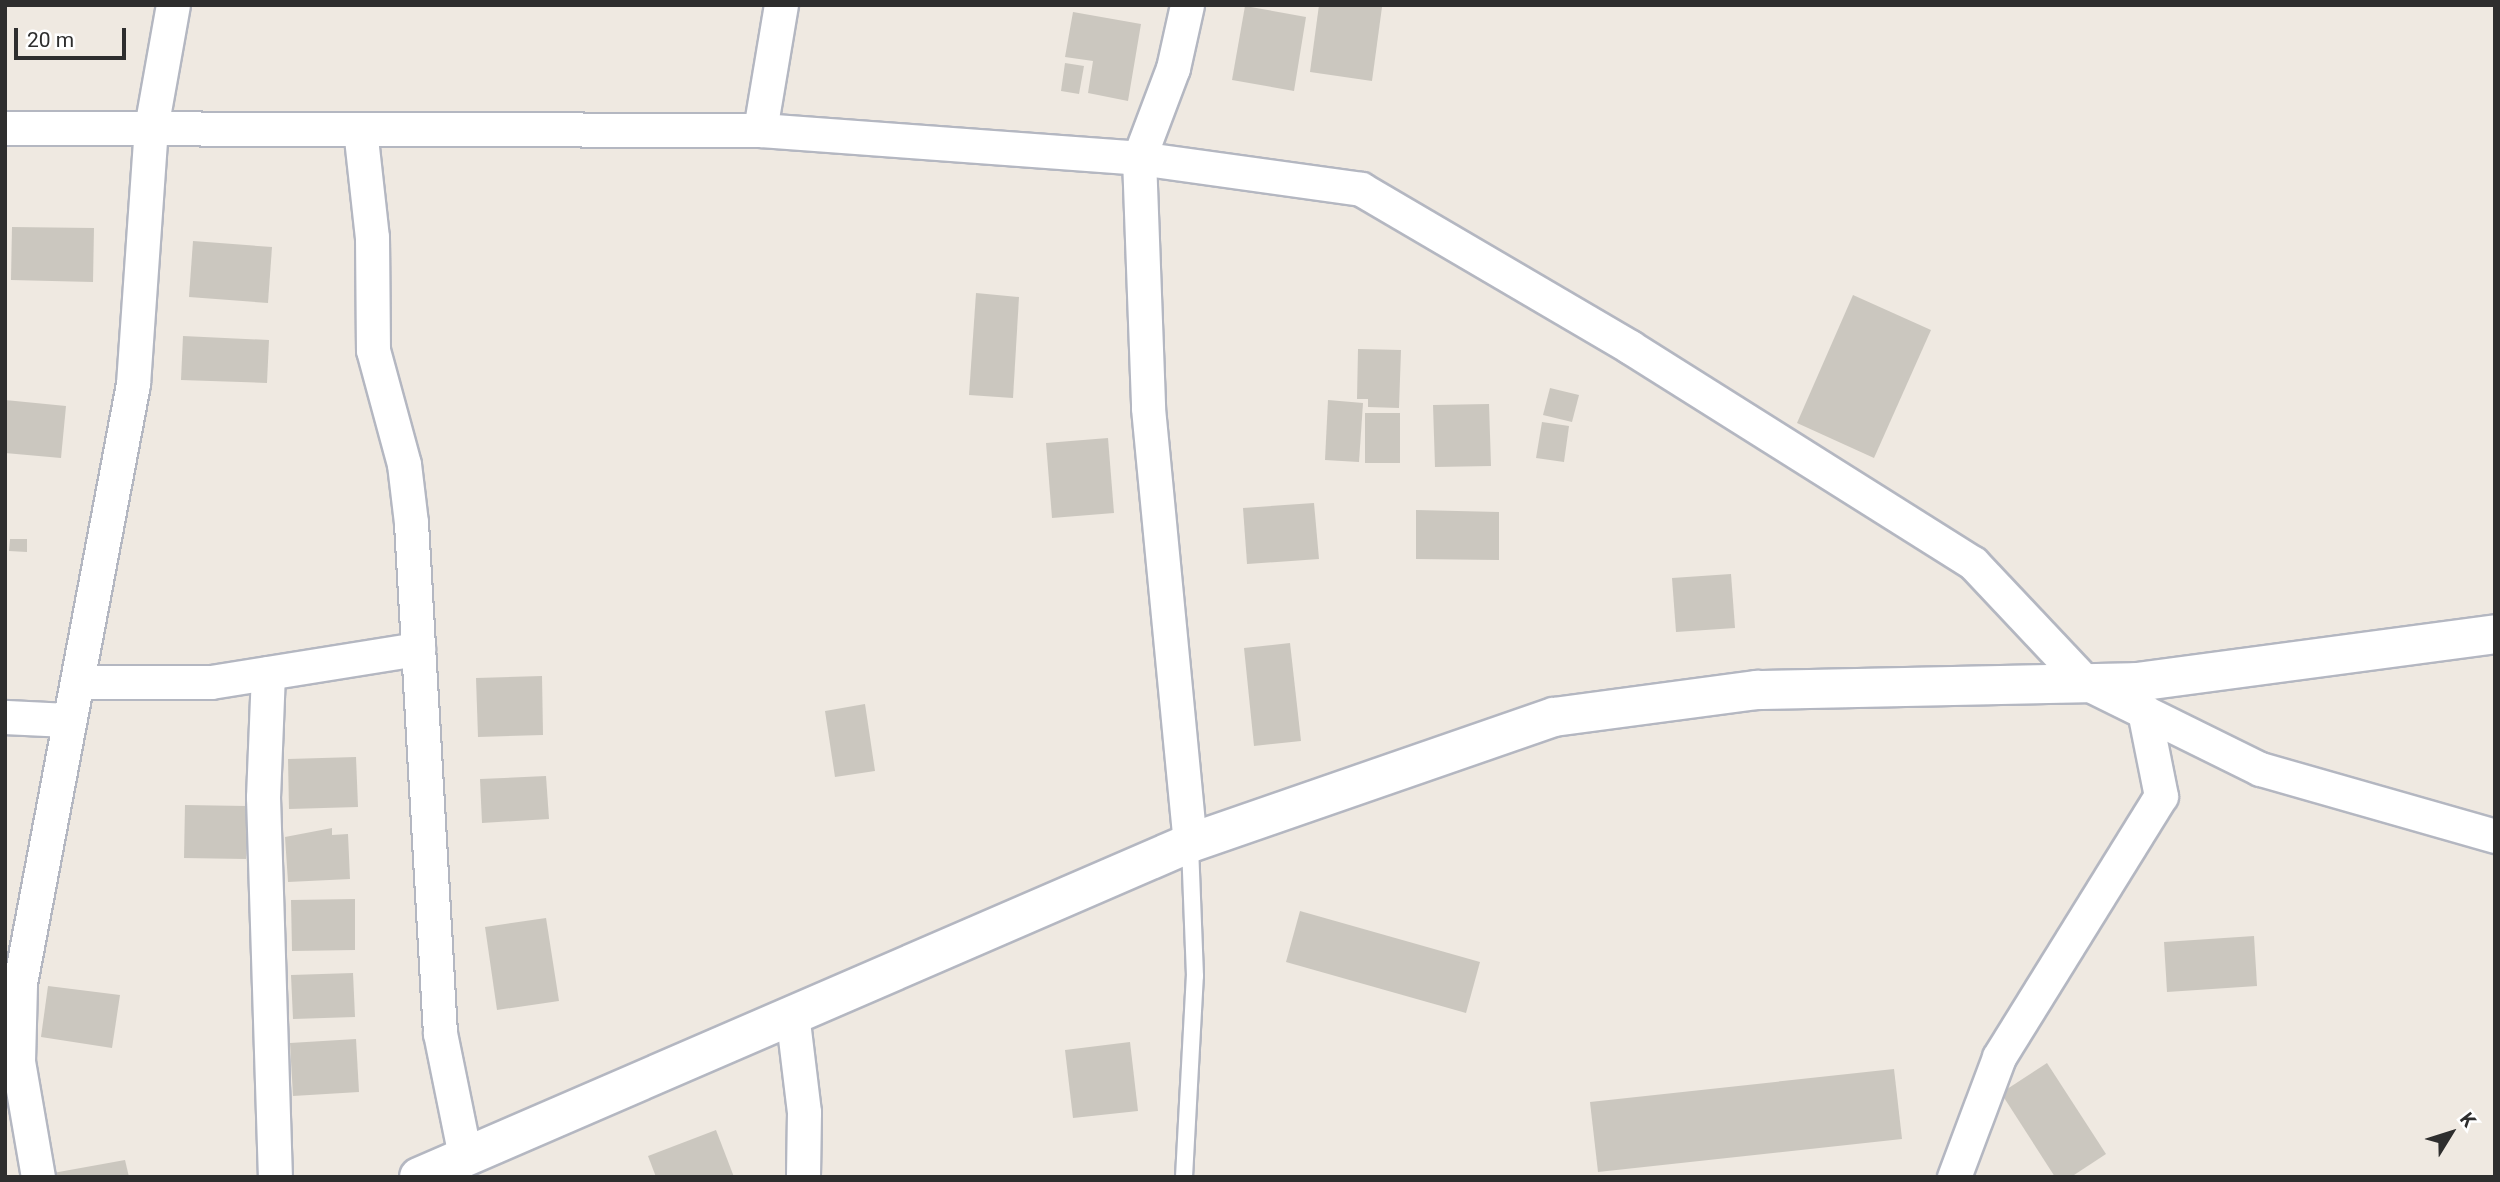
<!DOCTYPE html>
<html>
<head>
<meta charset="utf-8">
<style>
  body { margin:0 }
  #map { position:relative; width:2500px; height:1182px; overflow:hidden; background:#efe9e1; font-family:Roboto,sans-serif }
  div>[style] { position:absolute }
  [style*='--x'] { left:calc(var(--x)*1px); top:calc(var(--y)*1px); width:calc(var(--w)*1px); rotate:calc(var(--a)*1deg) }
  .building>* { inset:0; background:#cbc7bf }
  .roads { filter:drop-shadow(2px 0 #b4b7c1) drop-shadow(-2px 0 #b4b7c1) drop-shadow(0 2px #b4b7c1) drop-shadow(0 -2px #b4b7c1) }
  .lane>* { height:16px; margin:-8px; padding:0 8px; transform-origin:8px; border-radius:8px; background:#fff }
  .street>* { height:33px; margin:-16.5px; padding:0 16.5px; transform-origin:16.5px; border-radius:16.5px; background:#fff }
  .secondary>* { height:38px; margin:-19px; padding:0 19px; transform-origin:19px; border-radius:19px; background:#fff }
  span { translate:-50% -50%; white-space:nowrap; text-align:center; line-height:1.15; -webkit-text-stroke:5px #fff; paint-order:stroke }
  .frame { position:absolute; inset:0; border:7px solid #2e2e2e; pointer-events:none }
  .north { position:absolute; left:2416px; top:1098px; width:70px; height:70px; -webkit-text-stroke:5px #fff; paint-order:stroke; rotate:52deg; font-size:19px; font-weight:700; line-height:28px; text-align:center; color:#2e2e2e }
  .north::after { content:''; display:block; margin:auto; width:24px; height:32px; background:#2e2e2e; clip-path:polygon(50% 0,100% 100%,50% 72%,0 100%) }
  .scale { position:absolute; left:14px; top:28px; width:112px; height:32px; box-sizing:border-box; border:4px solid #2e2e2e; border-top:0; padding-left:9px; font-size:21px; line-height:24px; white-space:nowrap; color:#2e2e2e; -webkit-text-stroke:5px #fff; paint-order:stroke }
</style>
</head>
<body>
<div id="map">
  <div class="building">
    <div style="clip-path:polygon(1319px 5px,1382px 7px,1372px 81px,1310px 72px)"></div>
    <div style="clip-path:polygon(1245px 6px,1306px 17px,1294px 91px,1232px 80px)"></div>
    <div style="clip-path:polygon(1073px 12px,1141px 24px,1128px 101px,1088px 93px,1093px 61px,1065px 57px)"></div>
    <div style="clip-path:polygon(1065px 63px,1084px 66px,1079px 94px,1061px 91px)"></div>
    <div style="clip-path:polygon(12px 227px,94px 228px,93px 282px,11px 280px)"></div>
    <div style="clip-path:polygon(193px 241px,272px 247px,268px 303px,189px 297px)"></div>
    <div style="clip-path:polygon(976px 293px,1019px 297px,1013px 398px,969px 395px)"></div>
    <div style="clip-path:polygon(1853px 295px,1931px 330px,1874px 458px,1797px 423px)"></div>
    <div style="clip-path:polygon(183px 336px,269px 340px,267px 383px,181px 380px)"></div>
    <div style="clip-path:polygon(1358px 349px,1401px 350px,1399px 408px,1368px 407px,1368px 399px,1357px 399px)"></div>
    <div style="clip-path:polygon(1550px 388px,1579px 395px,1572px 422px,1543px 415px)"></div>
    <div style="clip-path:polygon(5px 400px,66px 406px,61px 458px,5px 453px)"></div>
    <div style="clip-path:polygon(1328px 400px,1363px 403px,1359px 462px,1325px 460px)"></div>
    <div style="clip-path:polygon(1489px 404px,1491px 466px,1435px 467px,1433px 405px)"></div>
    <div style="clip-path:polygon(1365px 413px,1400px 413px,1400px 463px,1365px 463px)"></div>
    <div style="clip-path:polygon(1542px 422px,1569px 426px,1564px 462px,1536px 458px)"></div>
    <div style="clip-path:polygon(1108px 438px,1114px 513px,1052px 518px,1046px 443px)"></div>
    <div style="clip-path:polygon(1314px 503px,1319px 559px,1247px 564px,1243px 508px)"></div>
    <div style="clip-path:polygon(1416px 510px,1499px 512px,1499px 560px,1416px 559px)"></div>
    <div style="clip-path:polygon(10px 539px,27px 539px,27px 552px,9px 551px)"></div>
    <div style="clip-path:polygon(1731px 574px,1735px 628px,1676px 632px,1672px 578px)"></div>
    <div style="clip-path:polygon(1290px 643px,1301px 741px,1254px 746px,1244px 648px)"></div>
    <div style="clip-path:polygon(542px 676px,543px 735px,478px 737px,476px 678px)"></div>
    <div style="clip-path:polygon(865px 704px,875px 771px,835px 777px,825px 711px)"></div>
    <div style="clip-path:polygon(356px 757px,358px 807px,289px 809px,288px 759px)"></div>
    <div style="clip-path:polygon(546px 776px,549px 819px,482px 823px,480px 779px)"></div>
    <div style="clip-path:polygon(185px 805px,247px 806px,246px 859px,184px 858px)"></div>
    <div style="clip-path:polygon(332px 828px,332px 835px,348px 834px,350px 879px,288px 882px,285px 837px)"></div>
    <div style="clip-path:polygon(355px 899px,355px 950px,292px 951px,291px 900px)"></div>
    <div style="clip-path:polygon(1300px 911px,1480px 962px,1466px 1013px,1286px 962px)"></div>
    <div style="clip-path:polygon(546px 918px,559px 1001px,497px 1010px,485px 927px)"></div>
    <div style="clip-path:polygon(2254px 936px,2257px 986px,2167px 992px,2164px 942px)"></div>
    <div style="clip-path:polygon(353px 973px,355px 1017px,293px 1019px,291px 975px)"></div>
    <div style="clip-path:polygon(48px 986px,120px 995px,112px 1048px,41px 1037px)"></div>
    <div style="clip-path:polygon(356px 1039px,359px 1092px,293px 1096px,290px 1043px)"></div>
    <div style="clip-path:polygon(1130px 1042px,1138px 1111px,1073px 1118px,1065px 1050px)"></div>
    <div style="clip-path:polygon(2047px 1063px,2106px 1154px,2071px 1177px,2055px 1177px,2001px 1093px)"></div>
    <div style="clip-path:polygon(1894px 1069px,1902px 1139px,1598px 1172px,1590px 1102px)"></div>
    <div style="clip-path:polygon(716px 1130px,734px 1177px,656px 1177px,648px 1156px)"></div>
    <div style="clip-path:polygon(125px 1160px,129px 1177px,54px 1177px,53px 1173px)"></div>
  </div>
  <div class="roads">
    <div class="lane">
      <div style="--x:1184;--y:1177;--w:201;--a:-86.9"></div>
      <div style="--x:1195;--y:976;--w:133;--a:-92.2"></div>
    </div>
    <div class="street">
      <div style="--x:1187;--y:5;--w:65;--a:102.5"></div>
      <div style="--x:1173;--y:68;--w:96;--a:110.7"></div>
      <div style="--x:1139;--y:158;--w:250;--a:87.9"></div>
      <div style="--x:1148;--y:408;--w:437;--a:84.5"></div>
      <div style="--x:5;--y:128;--w:755;--a:0.15"></div>
      <div style="--x:760;--y:130;--w:380;--a:4.2"></div>
      <div style="--x:1139;--y:158;--w:224;--a:7.9"></div>
      <div style="--x:1361;--y:189;--w:312;--a:30.4"></div>
      <div style="--x:1630;--y:347;--w:405;--a:32.2"></div>
      <div style="--x:1973;--y:563;--w:165;--a:46.7"></div>
      <div style="--x:2086;--y:683;--w:194;--a:26.3"></div>
      <div style="--x:2260;--y:769;--w:244;--a:15.9"></div>
      <div style="--x:360;--y:129;--w:109;--a:83.7"></div>
      <div style="--x:372;--y:237;--w:113;--a:89.5"></div>
      <div style="--x:373;--y:350;--w:118;--a:74.8"></div>
      <div style="--x:404;--y:464;--w:59;--a:83.2"></div>
      <div style="--x:411;--y:523;--w:511;--a:86.75"></div>
      <div style="--x:440;--y:1033;--w:126;--a:78.5"></div>
      <div style="--x:760;--y:130;--w:127;--a:-80.5"></div>
      <div style="--x:268;--y:673;--w:124;--a:92.3"></div>
      <div style="--x:263;--y:797;--w:380;--a:88.2"></div>
      <div style="--x:79;--y:682;--w:132;--a:0"></div>
      <div style="--x:211;--y:682;--w:210;--a:-9.1"></div>
      <div style="--x:5;--y:717;--w:62;--a:2.8"></div>
      <div style="--x:792;--y:1013;--w:100;--a:83.1"></div>
      <div style="--x:804;--y:1112;--w:65;--a:90.9"></div>
      <div style="--x:38;--y:1177;--w:118;--a:-99.8"></div>
      <div style="--x:18;--y:1061;--w:78;--a:-88.5"></div>
      <div style="--x:20;--y:983;--w:610;--a:-79.32"></div>
      <div style="--x:133;--y:384;--w:257;--a:-86"></div>
      <div style="--x:151;--y:128;--w:125;--a:-79.9"></div>
      <div style="--x:1954;--y:1177;--w:128;--a:-69.4"></div>
      <div style="--x:1999;--y:1057;--w:307;--a:-58.2"></div>
      <div style="--x:2161;--y:796;--w:87;--a:-101.3"></div>
    </div>
    <div class="secondary">
      <div style="--x:419;--y:1177;--w:840;--a:-23.42"></div>
      <div style="--x:1190;--y:843;--w:385;--a:-19.1"></div>
      <div style="--x:1554;--y:717;--w:205;--a:-7.6"></div>
      <div style="--x:1757;--y:690;--w:380;--a:-1.2"></div>
      <div style="--x:2137;--y:682;--w:361;--a:-7.6"></div>
    </div>
  </div>
  <div class="frame"></div>
  <div class="north">K</div>
  <div class="scale">20 m</div>
</div>
</body>
</html>
